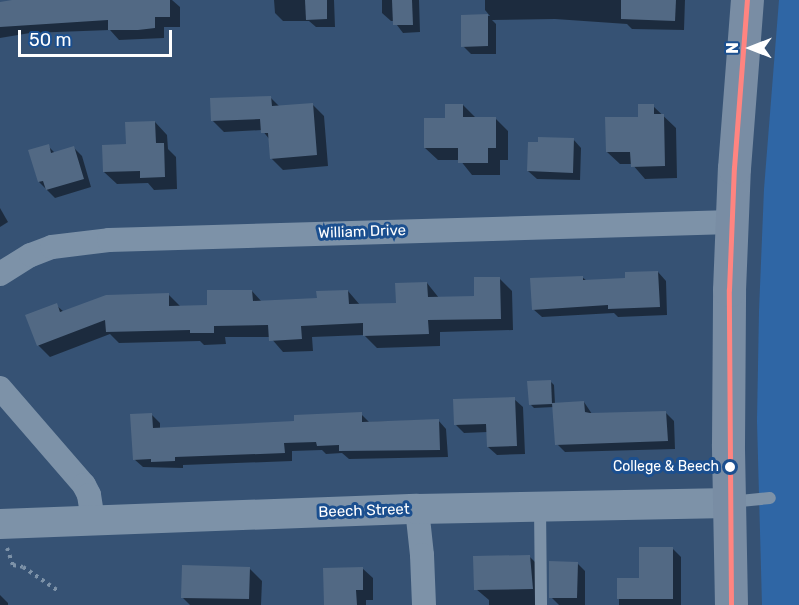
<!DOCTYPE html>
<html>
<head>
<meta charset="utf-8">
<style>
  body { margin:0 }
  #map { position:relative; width:799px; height:605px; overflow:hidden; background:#365274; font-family:Rubik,sans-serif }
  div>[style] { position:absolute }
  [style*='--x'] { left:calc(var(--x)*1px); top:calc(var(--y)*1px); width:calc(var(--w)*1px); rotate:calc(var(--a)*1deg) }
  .green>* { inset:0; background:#2f66a5 }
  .shadow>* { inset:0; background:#0007 }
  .building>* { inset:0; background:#526984 }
  .path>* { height:4px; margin-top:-2px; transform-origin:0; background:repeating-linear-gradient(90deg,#7d92a8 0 3px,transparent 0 7.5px) }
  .service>* { height:12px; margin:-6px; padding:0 6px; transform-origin:6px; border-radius:6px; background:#7d92a8 }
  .minor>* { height:24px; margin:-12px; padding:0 12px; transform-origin:12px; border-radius:12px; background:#7d92a8 }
  .tertiary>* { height:30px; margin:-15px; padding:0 15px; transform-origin:15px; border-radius:15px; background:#7d92a8 }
  .secondary>* { height:33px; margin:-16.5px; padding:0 16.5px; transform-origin:16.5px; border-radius:16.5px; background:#798da4 }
  .bus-1>* { height:4.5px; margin:-2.25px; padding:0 2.25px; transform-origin:2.25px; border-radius:2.25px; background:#ff8480 }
  .dots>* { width:16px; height:16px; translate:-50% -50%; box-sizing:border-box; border:3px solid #1b4f8f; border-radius:50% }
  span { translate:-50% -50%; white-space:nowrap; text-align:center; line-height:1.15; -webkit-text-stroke:6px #1b4f8f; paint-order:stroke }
  .bus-label { font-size:14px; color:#fff }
  .right { translate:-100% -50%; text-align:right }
  .street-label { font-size:15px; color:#fff }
  .north { position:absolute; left:721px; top:18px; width:60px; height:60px; -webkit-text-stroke:4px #1b4f8f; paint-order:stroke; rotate:270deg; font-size:16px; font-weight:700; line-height:24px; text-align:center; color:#fff }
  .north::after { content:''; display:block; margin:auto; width:21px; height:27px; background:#fff; clip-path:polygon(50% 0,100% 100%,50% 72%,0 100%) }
  .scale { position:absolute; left:18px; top:30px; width:154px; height:27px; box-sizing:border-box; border:3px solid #fff; border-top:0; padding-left:8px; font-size:18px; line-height:21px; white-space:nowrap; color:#fff; -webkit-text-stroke:4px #1b4f8f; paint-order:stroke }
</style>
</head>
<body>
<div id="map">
  <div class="green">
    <div style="clip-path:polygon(779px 0,799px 0,799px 605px,762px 605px,757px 421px,759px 311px,764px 189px)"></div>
  </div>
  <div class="shadow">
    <div style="clip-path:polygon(56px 0,172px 0,180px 7px,180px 27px,164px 27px,164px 38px,119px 40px,110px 30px,30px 33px,0 38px,0 4px)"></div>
    <div style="clip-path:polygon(274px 0,334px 0,335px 27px,316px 27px,309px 21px,283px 21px,275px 13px)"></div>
    <div style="clip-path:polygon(382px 0,419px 0,420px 32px,403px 33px,394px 21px,391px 21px,382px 13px)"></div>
    <div style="clip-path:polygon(485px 0,685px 0,684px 30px,632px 29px,627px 24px,555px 19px,492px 20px,496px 24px,496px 54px,471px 54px,463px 46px,462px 16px,490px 16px,485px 10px)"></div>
    <div style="clip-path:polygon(271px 98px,280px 107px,313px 105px,324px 116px,328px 166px,283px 170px,271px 158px,270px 140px,262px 130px,224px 132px,212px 120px)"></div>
    <div style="clip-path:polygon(463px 105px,476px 118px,495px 118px,508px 131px,508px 160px,500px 160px,500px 175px,472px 175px,460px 160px,438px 160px,425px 148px,446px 120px)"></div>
    <div style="clip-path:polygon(653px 106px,676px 128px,677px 178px,645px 179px,632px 164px,620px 164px,607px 152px)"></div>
    <div style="clip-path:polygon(155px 122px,167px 135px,168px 149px,176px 157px,177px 189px,154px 190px,148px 183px,117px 184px,104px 172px,127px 146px)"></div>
    <div style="clip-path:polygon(573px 139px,581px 148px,580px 180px,537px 179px,528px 171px)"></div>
    <div style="clip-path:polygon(48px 146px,55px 153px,74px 148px,82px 156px,91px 187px,55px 198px,39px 182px)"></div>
    <div style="clip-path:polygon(0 208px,8px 222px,0 227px)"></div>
    <div style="clip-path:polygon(658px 272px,666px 281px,667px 315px,618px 317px,614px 313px,542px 317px,533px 309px,582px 277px,587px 281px,626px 280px)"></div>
    <div style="clip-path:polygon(500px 279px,512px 291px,513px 330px,440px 332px,440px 346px,377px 348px,364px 335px,312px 337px,313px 351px,283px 352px,270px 337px,225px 337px,226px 344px,204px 345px,200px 341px,119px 343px,110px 334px,50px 357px,38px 345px,56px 305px,64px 312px,168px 294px,180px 306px,209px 307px,252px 291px,262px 302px,318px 299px,348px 291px,360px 305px,397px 305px,427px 283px,439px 298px,476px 298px)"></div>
    <div style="clip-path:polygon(550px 381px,554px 385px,555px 404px,584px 402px,592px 414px,666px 413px,674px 421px,675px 449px,565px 452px,557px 444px,554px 407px,534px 408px,530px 404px)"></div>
    <div style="clip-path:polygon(514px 399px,523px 407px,525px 454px,497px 455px,488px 447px,488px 432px,464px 433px,456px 425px)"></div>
    <div style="clip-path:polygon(151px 414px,160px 423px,160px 429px,296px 422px,361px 414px,369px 422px,438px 420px,446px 429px,448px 457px,349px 459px,342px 453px,326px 454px,322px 450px,292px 451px,292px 461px,183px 465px,183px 468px,143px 467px,134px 459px)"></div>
    <div style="clip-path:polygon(673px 549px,681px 557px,681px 605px,619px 605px,619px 580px,640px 580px)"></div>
    <div style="clip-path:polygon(529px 556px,540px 567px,543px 605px,489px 605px,489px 600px,476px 589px)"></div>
    <div style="clip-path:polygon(577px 563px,585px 571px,585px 605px,559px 605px,551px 597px)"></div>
    <div style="clip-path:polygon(249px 568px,262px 581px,261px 605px,190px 605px,182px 597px)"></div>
    <div style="clip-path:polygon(362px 568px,373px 578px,373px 600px,366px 600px,366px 605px,326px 605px)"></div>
    <div style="clip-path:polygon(0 595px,8px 603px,8px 605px,0 605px)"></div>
  </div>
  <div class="building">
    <div style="clip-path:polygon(12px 0,170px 0,170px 17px,155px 17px,155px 28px,138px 30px,108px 30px,108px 20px,0 27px,0 2px)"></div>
    <div style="clip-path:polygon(305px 0,327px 0,327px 19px,306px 20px)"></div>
    <div style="clip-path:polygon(392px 0,412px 0,413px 25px,393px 25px)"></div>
    <div style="clip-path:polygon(621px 0,676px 0,675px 21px,621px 19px)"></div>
    <div style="clip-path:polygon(488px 14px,488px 46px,461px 47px,461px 15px)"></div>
    <div style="clip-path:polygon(271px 96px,272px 106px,313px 103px,317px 155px,270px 159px,268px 133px,261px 133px,260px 119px,211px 121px,210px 98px)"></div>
    <div style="clip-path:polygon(445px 104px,463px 104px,463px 117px,496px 117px,496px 148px,488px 148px,488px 163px,458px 163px,458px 148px,424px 148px,424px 118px,445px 118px)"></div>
    <div style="clip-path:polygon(638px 104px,654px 104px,654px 114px,664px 114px,665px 166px,631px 167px,630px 152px,606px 152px,605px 117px,638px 117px)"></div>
    <div style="clip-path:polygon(155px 121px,156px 143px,164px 143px,165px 177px,140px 178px,140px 171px,103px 172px,102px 145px,126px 144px,125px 122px)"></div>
    <div style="clip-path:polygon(538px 137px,574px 138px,573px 173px,527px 171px,528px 142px,538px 142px)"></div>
    <div style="clip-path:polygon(49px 144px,51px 153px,74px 146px,84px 179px,46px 190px,43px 181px,38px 182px,28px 150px)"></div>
    <div style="clip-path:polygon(658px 271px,660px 307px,608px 309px,608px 305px,532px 310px,530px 278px,583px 276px,583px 280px,625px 278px,625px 272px)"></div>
    <div style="clip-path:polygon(474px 277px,500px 277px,501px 319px,428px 320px,429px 334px,363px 336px,363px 323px,301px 326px,302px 339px,269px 341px,268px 325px,214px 326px,214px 333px,190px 333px,190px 330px,106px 332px,105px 320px,37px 346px,25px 315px,57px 303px,60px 312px,106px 295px,169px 293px,169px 306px,207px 305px,207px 290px,252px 290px,253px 301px,317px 298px,316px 291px,348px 290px,349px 304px,396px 303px,395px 283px,427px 282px,428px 297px,474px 296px)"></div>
    <div style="clip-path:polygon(551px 380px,552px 404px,529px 405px,527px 381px)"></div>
    <div style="clip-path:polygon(515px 397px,517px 446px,487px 447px,486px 424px,454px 425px,453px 399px)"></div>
    <div style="clip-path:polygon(584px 401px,585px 412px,590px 413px,666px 411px,668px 441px,555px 445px,552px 403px)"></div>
    <div style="clip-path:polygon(362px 412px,362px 422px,439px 419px,440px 450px,339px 451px,339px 445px,317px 446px,316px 442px,284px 443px,285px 453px,175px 457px,175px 461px,151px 462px,151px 459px,133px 460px,130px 414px,152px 413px,153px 428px,294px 421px,294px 415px)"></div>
    <div style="clip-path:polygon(639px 547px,673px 547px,673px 599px,617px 599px,617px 578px,639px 578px)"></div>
    <div style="clip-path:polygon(530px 555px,533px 589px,474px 590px,473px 556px)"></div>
    <div style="clip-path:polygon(549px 561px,578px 562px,577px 598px,549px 598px)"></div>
    <div style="clip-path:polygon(182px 565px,250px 567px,249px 599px,181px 598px)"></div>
    <div style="clip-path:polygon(363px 567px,363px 590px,356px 590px,357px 605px,324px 605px,323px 568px)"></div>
  </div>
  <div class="path">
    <div style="--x:7;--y:548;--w:18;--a:71"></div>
    <div style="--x:13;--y:565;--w:10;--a:11"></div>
    <div style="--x:23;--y:567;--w:41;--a:34.1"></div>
  </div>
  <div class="service">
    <div style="--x:730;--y:502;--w:40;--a:-5.7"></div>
    <div style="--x:540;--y:507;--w:98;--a:89.4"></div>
  </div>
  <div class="minor">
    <div style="--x:0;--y:274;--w:36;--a:-32"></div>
    <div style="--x:31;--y:255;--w:22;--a:-21"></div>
    <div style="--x:52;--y:247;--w:57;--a:-7"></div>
    <div style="--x:109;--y:240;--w:623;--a:-1.65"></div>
    <div style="--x:0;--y:388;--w:128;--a:49.1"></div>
    <div style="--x:84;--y:485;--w:11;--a:63"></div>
    <div style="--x:89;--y:495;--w:26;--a:81"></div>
    <div style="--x:417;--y:509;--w:46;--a:83.8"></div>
    <div style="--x:422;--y:555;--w:50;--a:87.7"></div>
  </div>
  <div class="tertiary">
    <div style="--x:0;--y:524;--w:417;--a:-2.1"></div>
    <div style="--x:417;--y:509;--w:312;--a:-1.1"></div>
  </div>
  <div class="secondary">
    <div style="--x:731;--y:605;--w:161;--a:-91.1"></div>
    <div style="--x:728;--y:444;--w:154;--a:-89.6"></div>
    <div style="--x:729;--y:290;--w:122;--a:-87.7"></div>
    <div style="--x:734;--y:168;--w:169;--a:-85.6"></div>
  </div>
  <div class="bus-1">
    <div style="--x:731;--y:605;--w:315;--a:-90.4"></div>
    <div style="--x:729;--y:290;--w:122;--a:-87.7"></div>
    <div style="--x:734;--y:168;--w:169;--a:-85.6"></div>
  </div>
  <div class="dots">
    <div style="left:730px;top:467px;background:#fff"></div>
  </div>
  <div class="bus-label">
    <span class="right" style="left:719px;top:467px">College &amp; Beech</span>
  </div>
  <div class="street-label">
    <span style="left:362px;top:232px;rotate:-2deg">William Drive</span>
    <span style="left:364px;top:511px;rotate:-2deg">Beech Street</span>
  </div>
  <div class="north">N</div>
  <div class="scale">50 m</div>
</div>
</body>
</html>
